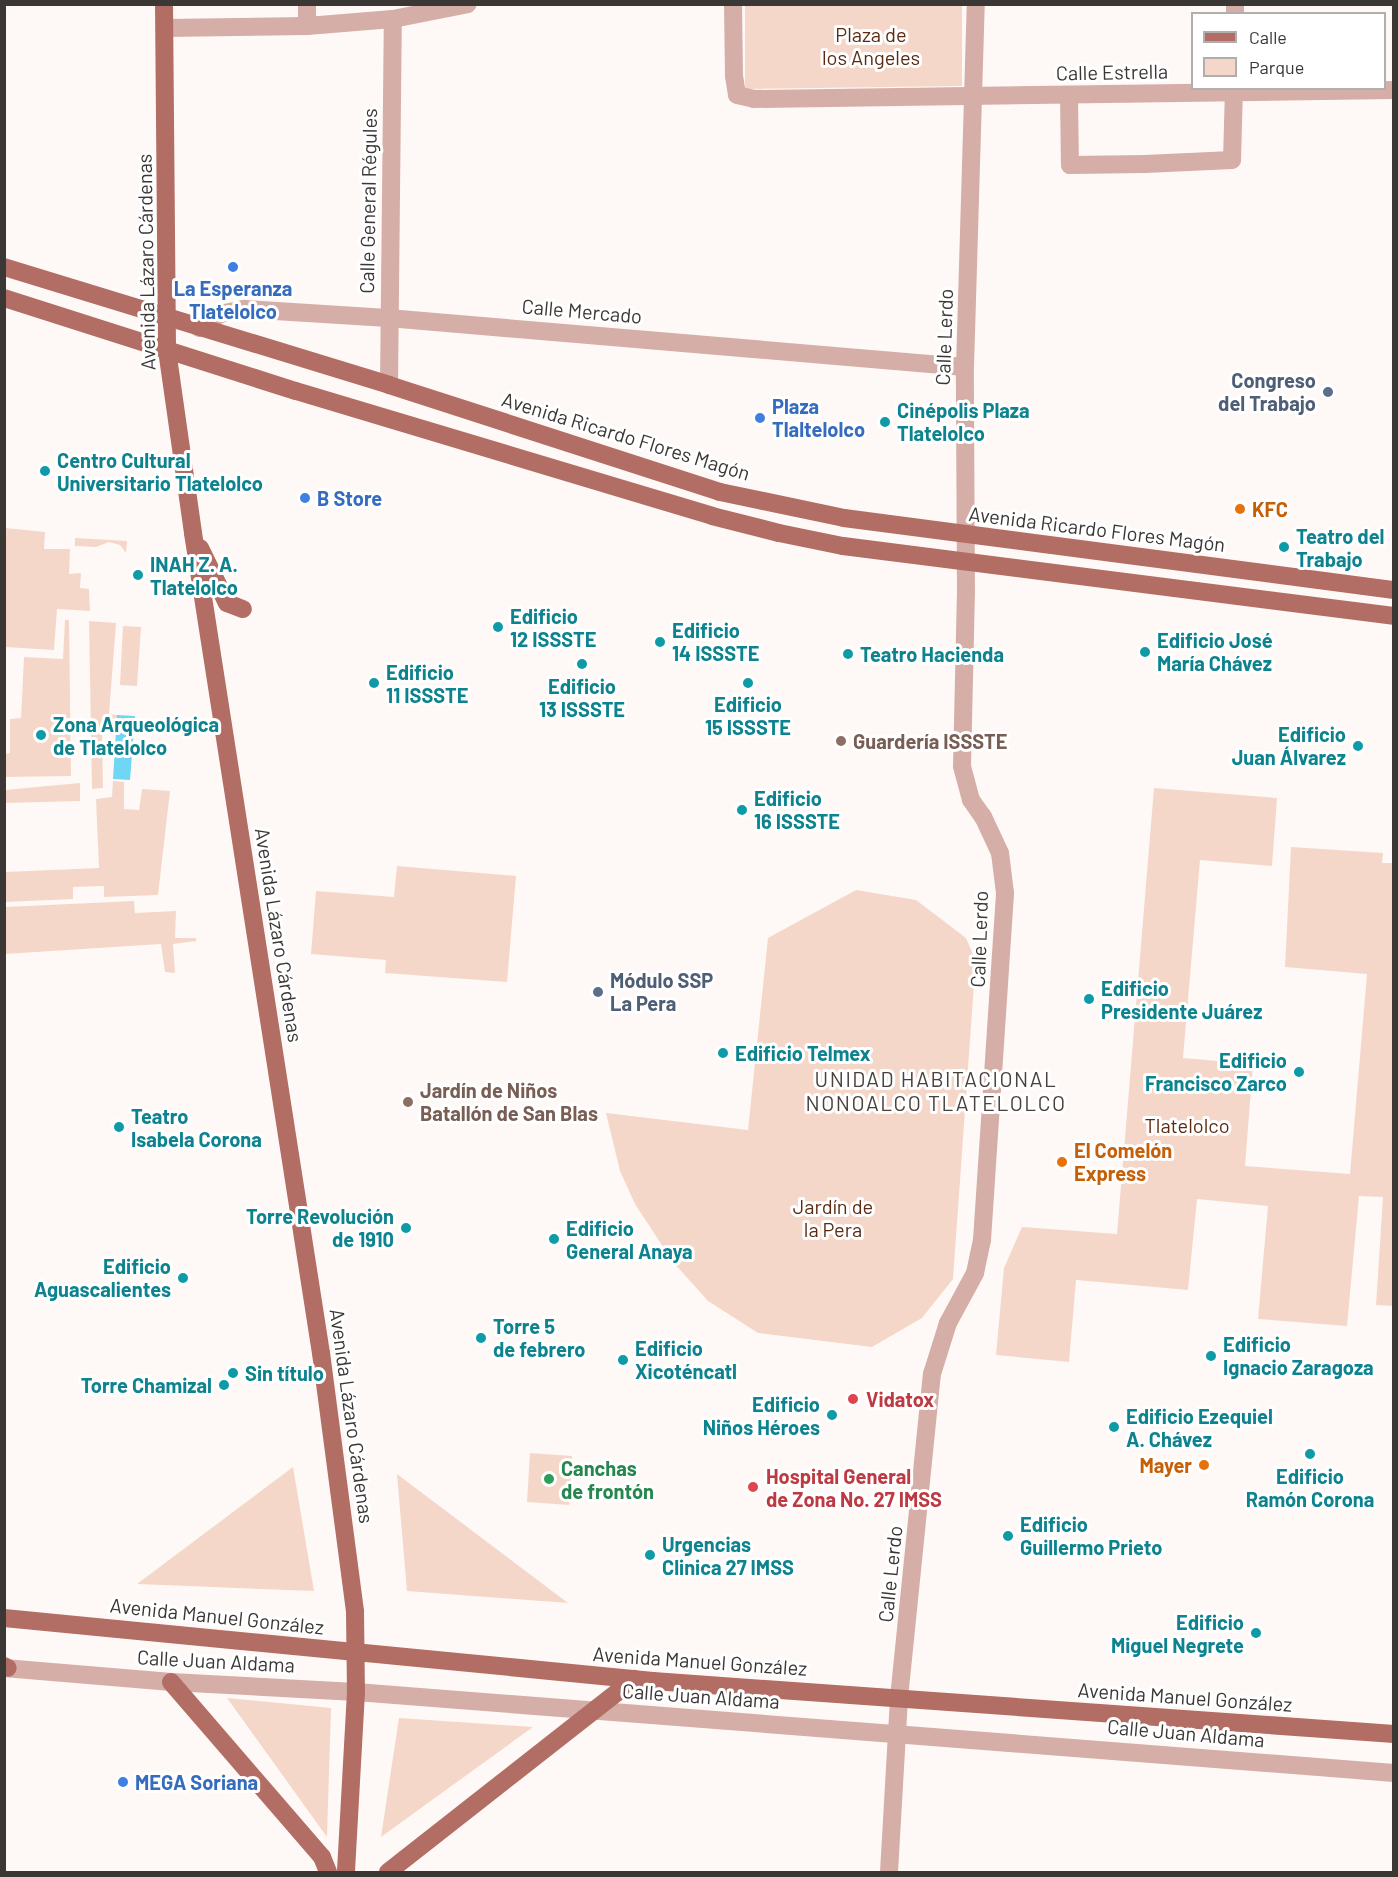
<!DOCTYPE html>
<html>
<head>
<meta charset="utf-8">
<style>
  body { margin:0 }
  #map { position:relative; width:1398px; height:1877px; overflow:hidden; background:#fef9f6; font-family:Barlow,sans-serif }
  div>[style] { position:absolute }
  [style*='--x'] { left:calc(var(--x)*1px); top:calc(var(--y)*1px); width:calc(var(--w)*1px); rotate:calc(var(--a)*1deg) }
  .green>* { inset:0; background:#f5d7c9 }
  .water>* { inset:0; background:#6fd6f4 }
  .minor>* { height:18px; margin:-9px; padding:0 9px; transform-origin:9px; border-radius:9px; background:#d6aea8 }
  .major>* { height:18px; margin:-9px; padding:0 9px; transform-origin:9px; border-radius:9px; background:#b26d64 }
  .dots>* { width:16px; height:16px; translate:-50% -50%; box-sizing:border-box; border:3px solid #fff; border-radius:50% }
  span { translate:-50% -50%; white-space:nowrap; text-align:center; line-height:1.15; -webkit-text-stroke:6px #fff; paint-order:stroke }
  .park-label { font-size:20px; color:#5b2a10 }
  .street-label { font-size:20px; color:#3a3735 }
  .shop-label { font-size:20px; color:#366cbe; font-weight:700 }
  .left { translate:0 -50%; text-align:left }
  .service-label { font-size:20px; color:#4e5e75; font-weight:700 }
  .right { translate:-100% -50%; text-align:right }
  .culture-label { font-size:20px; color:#0d838f; font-weight:700 }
  .food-label { font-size:20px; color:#c56008; font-weight:700 }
  .education-label { font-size:20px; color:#785e54; font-weight:700 }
  .health-label { font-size:20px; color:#be3a42; font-weight:700 }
  .leisure-label { font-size:20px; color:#27864d; font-weight:700 }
  .neighbourhood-label { font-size:21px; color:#49413e; letter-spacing:1.5px }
  .frame { position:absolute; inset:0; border:6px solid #3a3735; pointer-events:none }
  .legend { position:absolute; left:1191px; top:12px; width:195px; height:78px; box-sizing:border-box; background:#fff; border:2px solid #b0afae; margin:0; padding:8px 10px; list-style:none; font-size:18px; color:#3a3735 }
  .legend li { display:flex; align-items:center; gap:12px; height:30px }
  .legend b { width:30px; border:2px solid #b0afae }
</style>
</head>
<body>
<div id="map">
  <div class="green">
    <div style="clip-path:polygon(745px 5px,962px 5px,962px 86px,745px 89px)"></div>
    <div style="clip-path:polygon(5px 528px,45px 532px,44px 549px,70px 549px,69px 574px,81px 573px,80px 588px,89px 589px,90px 611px,57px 609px,54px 650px,5px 647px)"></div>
    <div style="clip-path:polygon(75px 538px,127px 541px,126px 553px,120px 545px,109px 542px,96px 547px,75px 546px)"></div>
    <div style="clip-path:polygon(65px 620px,69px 620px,71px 776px,5px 777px,5px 754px,10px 753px,10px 719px,21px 718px,24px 657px,63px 659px)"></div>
    <div style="clip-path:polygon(89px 621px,116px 623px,109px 714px,117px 715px,117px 726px,102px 727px,103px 788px,92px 789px)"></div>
    <div style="clip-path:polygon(123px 626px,141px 627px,137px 686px,120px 685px)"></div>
    <div style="clip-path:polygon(113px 781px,124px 782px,124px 809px,139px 810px,142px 789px,170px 791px,158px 895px,104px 897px,104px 886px,73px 887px,73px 899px,5px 902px,5px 872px,99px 868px,96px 799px,112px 797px)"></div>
    <div style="clip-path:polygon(80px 783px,80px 801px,5px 803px,5px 790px)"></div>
    <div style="clip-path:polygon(1154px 788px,1277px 798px,1272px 866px,1200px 860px,1183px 1058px,1253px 1064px,1245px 1166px,1350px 1174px,1367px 974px,1285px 967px,1291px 847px,1383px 853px,1382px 863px,1393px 863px,1393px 1306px,1376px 1305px,1383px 1197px,1359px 1196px,1347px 1326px,1258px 1319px,1268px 1206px,1197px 1199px,1188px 1290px,1076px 1280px,1069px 1362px,996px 1355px,1004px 1268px,1022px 1227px,1117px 1234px)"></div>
    <div style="clip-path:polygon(397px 866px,516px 876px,507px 982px,385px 973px,386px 960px,311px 954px,316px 891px,394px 897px)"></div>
    <div style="clip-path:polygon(856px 890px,916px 900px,966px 938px,972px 952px,975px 970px,953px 1279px,922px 1318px,872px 1347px,758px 1333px,708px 1301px,673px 1262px,635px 1204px,620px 1171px,606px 1113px,748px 1130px,768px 938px)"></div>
    <div style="clip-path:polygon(134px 901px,135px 913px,176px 911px,175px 938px,196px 938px,196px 941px,173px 944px,175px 973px,165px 972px,161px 944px,5px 954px,5px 907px)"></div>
    <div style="clip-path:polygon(530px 1453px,572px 1456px,569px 1505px,527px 1502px)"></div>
    <div style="clip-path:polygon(293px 1467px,314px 1591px,137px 1584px)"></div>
    <div style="clip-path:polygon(397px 1474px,568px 1603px,407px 1591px)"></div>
    <div style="clip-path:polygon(227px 1698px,331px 1708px,327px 1837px)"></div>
    <div style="clip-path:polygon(399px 1718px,533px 1727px,381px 1837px)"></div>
  </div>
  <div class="water">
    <div style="clip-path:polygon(117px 715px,135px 716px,130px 780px,113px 779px)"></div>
  </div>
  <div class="minor">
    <div style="--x:733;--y:4;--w:72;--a:89.2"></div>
    <div style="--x:734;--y:76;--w:19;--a:81"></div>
    <div style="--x:737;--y:95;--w:17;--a:13"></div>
    <div style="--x:754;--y:99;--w:640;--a:-0.81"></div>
    <div style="--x:1235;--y:14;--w:10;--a:-90"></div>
    <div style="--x:307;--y:26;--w:22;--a:-90"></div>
    <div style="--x:165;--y:28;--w:142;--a:-0.8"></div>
    <div style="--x:307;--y:26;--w:86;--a:-4.7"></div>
    <div style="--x:393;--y:19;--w:76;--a:-11.3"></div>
    <div style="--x:1069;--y:96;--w:69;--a:89.2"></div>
    <div style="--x:1070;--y:165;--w:75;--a:-0.8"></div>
    <div style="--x:1145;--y:164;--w:87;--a:-2.6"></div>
    <div style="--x:1232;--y:160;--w:72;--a:-88.4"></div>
    <div style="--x:199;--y:328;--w:25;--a:-34"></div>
    <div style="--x:220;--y:314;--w:25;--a:-12"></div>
    <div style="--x:244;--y:309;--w:144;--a:3.6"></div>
    <div style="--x:388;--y:318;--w:579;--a:4.85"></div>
    <div style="--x:389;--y:385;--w:366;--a:-89.4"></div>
    <div style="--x:4;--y:1668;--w:168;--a:4.8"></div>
    <div style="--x:171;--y:1682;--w:185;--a:3.1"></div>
    <div style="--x:356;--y:1692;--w:1041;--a:4.46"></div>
    <div style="--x:889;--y:1872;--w:174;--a:-86.7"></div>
    <div style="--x:899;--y:1698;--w:326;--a:-84.2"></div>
    <div style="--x:932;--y:1374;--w:53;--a:-72.6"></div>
    <div style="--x:948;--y:1323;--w:57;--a:-61.6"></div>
    <div style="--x:975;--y:1273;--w:34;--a:-78"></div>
    <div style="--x:982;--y:1240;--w:348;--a:-86.2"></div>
    <div style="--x:1005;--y:893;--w:40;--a:-97.1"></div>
    <div style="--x:1000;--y:853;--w:40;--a:-115"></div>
    <div style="--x:983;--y:817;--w:21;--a:-125"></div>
    <div style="--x:971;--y:800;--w:35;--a:-105"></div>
    <div style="--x:962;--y:766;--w:172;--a:-88.7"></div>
    <div style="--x:966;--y:594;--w:227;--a:-90.3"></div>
    <div style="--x:965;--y:367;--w:363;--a:-88.3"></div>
  </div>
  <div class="major">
    <div style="--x:164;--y:4;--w:346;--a:89.5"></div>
    <div style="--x:167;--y:350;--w:185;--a:81.9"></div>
    <div style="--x:193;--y:533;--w:830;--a:81.13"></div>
    <div style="--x:321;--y:1353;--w:261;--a:82.5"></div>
    <div style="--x:355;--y:1612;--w:80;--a:89.3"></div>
    <div style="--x:356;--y:1692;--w:180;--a:93.2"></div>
    <div style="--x:4;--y:267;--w:403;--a:17"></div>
    <div style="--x:389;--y:385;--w:348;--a:17.9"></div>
    <div style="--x:720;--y:492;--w:127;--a:11.8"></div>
    <div style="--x:844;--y:518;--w:555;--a:7.46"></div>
    <div style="--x:4;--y:298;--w:306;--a:17.7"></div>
    <div style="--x:296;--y:391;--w:434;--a:16.7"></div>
    <div style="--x:712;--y:516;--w:69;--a:14.2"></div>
    <div style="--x:779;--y:533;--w:65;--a:11.5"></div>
    <div style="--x:843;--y:546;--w:555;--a:7.24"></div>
    <div style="--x:200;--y:548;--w:61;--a:63.9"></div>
    <div style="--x:227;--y:603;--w:17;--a:21"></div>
    <div style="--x:4;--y:1618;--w:652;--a:5.54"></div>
    <div style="--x:653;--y:1681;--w:743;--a:4.09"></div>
    <div style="--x:4;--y:1666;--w:4;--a:27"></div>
    <div style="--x:171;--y:1682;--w:231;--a:49.2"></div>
    <div style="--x:322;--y:1857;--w:16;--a:68"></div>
    <div style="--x:388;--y:1872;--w:313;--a:-38.1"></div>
  </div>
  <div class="dots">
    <div style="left:233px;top:267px;background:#3f7fe0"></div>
    <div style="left:1328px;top:392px;background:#5c6f8a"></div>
    <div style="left:760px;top:418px;background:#3f7fe0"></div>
    <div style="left:885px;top:422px;background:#0f9aa8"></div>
    <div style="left:45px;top:471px;background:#0f9aa8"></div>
    <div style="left:305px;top:498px;background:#3f7fe0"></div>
    <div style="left:1240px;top:509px;background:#e8710a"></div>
    <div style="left:1284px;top:547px;background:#0f9aa8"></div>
    <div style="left:138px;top:575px;background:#0f9aa8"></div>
    <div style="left:498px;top:627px;background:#0f9aa8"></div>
    <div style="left:660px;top:642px;background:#0f9aa8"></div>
    <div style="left:1145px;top:652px;background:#0f9aa8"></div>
    <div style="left:848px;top:654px;background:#0f9aa8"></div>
    <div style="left:582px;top:664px;background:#0f9aa8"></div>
    <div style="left:374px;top:683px;background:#0f9aa8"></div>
    <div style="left:748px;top:683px;background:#0f9aa8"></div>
    <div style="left:41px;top:735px;background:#0f9aa8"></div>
    <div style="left:841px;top:741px;background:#8d6e63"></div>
    <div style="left:1358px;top:746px;background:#0f9aa8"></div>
    <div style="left:742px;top:810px;background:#0f9aa8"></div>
    <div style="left:598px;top:992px;background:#5c6f8a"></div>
    <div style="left:1089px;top:999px;background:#0f9aa8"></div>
    <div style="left:723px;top:1053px;background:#0f9aa8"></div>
    <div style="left:1299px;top:1072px;background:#0f9aa8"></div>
    <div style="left:408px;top:1102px;background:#8d6e63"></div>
    <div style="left:119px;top:1127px;background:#0f9aa8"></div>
    <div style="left:1062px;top:1162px;background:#e8710a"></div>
    <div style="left:406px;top:1228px;background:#0f9aa8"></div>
    <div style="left:554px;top:1239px;background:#0f9aa8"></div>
    <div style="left:183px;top:1278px;background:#0f9aa8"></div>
    <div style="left:481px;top:1338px;background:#0f9aa8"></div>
    <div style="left:1211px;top:1356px;background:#0f9aa8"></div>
    <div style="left:623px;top:1360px;background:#0f9aa8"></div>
    <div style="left:233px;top:1373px;background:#0f9aa8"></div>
    <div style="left:224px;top:1385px;background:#0f9aa8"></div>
    <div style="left:853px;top:1399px;background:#e0444e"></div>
    <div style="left:832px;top:1415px;background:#0f9aa8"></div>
    <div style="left:1114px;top:1427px;background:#0f9aa8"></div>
    <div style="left:1310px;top:1454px;background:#0f9aa8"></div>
    <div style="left:1204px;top:1465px;background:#e8710a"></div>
    <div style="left:549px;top:1479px;background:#2e9e5b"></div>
    <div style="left:753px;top:1487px;background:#e0444e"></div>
    <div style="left:1008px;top:1536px;background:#0f9aa8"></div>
    <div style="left:650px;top:1555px;background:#0f9aa8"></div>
    <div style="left:1256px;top:1633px;background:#0f9aa8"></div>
    <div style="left:123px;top:1782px;background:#3f7fe0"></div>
  </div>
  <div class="park-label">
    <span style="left:871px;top:46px">Plaza de<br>los Angeles</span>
    <span style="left:1187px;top:1125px">Tlatelolco</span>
    <span style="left:833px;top:1218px">Jardín de<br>la Pera</span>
  </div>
  <div class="street-label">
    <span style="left:1112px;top:72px;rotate:-1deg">Calle Estrella</span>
    <span style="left:368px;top:201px;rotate:-89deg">Calle General Régules</span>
    <span style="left:146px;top:262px;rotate:-91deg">Avenida Lázaro Cárdenas</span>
    <span style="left:582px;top:311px;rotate:5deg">Calle Mercado</span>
    <span style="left:944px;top:337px;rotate:-88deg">Calle Lerdo</span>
    <span style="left:626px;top:436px;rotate:17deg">Avenida Ricardo Flores Magón</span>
    <span style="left:1097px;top:529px;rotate:7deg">Avenida Ricardo Flores Magón</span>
    <span style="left:279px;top:935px;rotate:81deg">Avenida Lázaro Cárdenas</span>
    <span style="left:979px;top:939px;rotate:-88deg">Calle Lerdo</span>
    <span style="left:352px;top:1416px;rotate:82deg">Avenida Lázaro Cárdenas</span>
    <span style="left:890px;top:1574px;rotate:-84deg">Calle Lerdo</span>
    <span style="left:217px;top:1616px;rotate:6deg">Avenida Manuel González</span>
    <span style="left:216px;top:1661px;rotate:3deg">Calle Juan Aldama</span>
    <span style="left:700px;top:1661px;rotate:4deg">Avenida Manuel González</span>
    <span style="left:701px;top:1696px;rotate:4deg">Calle Juan Aldama</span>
    <span style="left:1185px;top:1697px;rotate:4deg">Avenida Manuel González</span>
    <span style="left:1186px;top:1733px;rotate:5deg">Calle Juan Aldama</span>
  </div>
  <div class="shop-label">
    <span style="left:233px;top:300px">La Esperanza<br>Tlatelolco</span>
    <span class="left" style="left:772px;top:418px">Plaza<br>Tlaltelolco</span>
    <span class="left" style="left:317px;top:498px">B Store</span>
    <span class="left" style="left:135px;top:1782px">MEGA Soriana</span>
  </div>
  <div class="service-label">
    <span class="right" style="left:1316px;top:392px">Congreso<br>del Trabajo</span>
    <span class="left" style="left:610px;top:992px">Módulo SSP<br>La Pera</span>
  </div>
  <div class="culture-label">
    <span class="left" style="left:897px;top:422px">Cinépolis Plaza<br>Tlatelolco</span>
    <span class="left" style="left:57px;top:472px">Centro Cultural<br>Universitario Tlatelolco</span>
    <span class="left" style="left:1296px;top:548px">Teatro del<br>Trabajo</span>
    <span class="left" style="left:150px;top:576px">INAH Z. A.<br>Tlatelolco</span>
    <span class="left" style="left:510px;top:628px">Edificio<br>12 ISSSTE</span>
    <span class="left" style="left:672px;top:642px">Edificio<br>14 ISSSTE</span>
    <span class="left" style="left:1157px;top:652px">Edificio José<br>María Chávez</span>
    <span class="left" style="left:860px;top:654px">Teatro Hacienda</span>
    <span class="left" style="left:386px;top:684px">Edificio<br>11 ISSSTE</span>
    <span style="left:582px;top:698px">Edificio<br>13 ISSSTE</span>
    <span style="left:748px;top:716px">Edificio<br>15 ISSSTE</span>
    <span class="left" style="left:53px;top:736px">Zona Arqueológica<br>de Tlatelolco</span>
    <span class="right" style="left:1346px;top:746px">Edificio<br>Juan Álvarez</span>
    <span class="left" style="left:754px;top:810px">Edificio<br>16 ISSSTE</span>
    <span class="left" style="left:1101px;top:1000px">Edificio<br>Presidente Juárez</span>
    <span class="left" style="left:735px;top:1053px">Edificio Telmex</span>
    <span class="right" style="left:1287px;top:1072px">Edificio<br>Francisco Zarco</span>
    <span class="left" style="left:131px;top:1128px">Teatro<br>Isabela Corona</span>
    <span class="right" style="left:394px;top:1228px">Torre Revolución<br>de 1910</span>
    <span class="left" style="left:566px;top:1240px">Edificio<br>General Anaya</span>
    <span class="right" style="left:171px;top:1278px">Edificio<br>Aguascalientes</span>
    <span class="left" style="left:493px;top:1338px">Torre 5<br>de febrero</span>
    <span class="left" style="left:1223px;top:1356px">Edificio<br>Ignacio Zaragoza</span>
    <span class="left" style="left:635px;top:1360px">Edificio<br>Xicoténcatl</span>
    <span class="left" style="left:245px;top:1373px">Sin título</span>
    <span class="right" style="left:212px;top:1385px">Torre Chamizal</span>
    <span class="right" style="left:820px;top:1416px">Edificio<br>Niños Héroes</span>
    <span class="left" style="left:1126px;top:1428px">Edificio Ezequiel<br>A. Chávez</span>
    <span style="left:1310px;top:1488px">Edificio<br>Ramón Corona</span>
    <span class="left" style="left:1020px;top:1536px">Edificio<br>Guillermo Prieto</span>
    <span class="left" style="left:662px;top:1556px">Urgencias<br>Clinica 27 IMSS</span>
    <span class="right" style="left:1244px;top:1634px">Edificio<br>Miguel Negrete</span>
  </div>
  <div class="food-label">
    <span class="left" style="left:1252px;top:509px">KFC</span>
    <span class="left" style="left:1074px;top:1162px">El Comelón<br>Express</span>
    <span class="right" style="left:1192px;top:1465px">Mayer</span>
  </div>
  <div class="education-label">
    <span class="left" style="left:853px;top:741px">Guardería ISSSTE</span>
    <span class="left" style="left:420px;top:1102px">Jardín de Niños<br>Batallón de San Blas</span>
  </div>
  <div class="health-label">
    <span class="left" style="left:866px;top:1399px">Vidatox</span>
    <span class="left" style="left:766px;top:1488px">Hospital General<br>de Zona No. 27 IMSS</span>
  </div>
  <div class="leisure-label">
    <span class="left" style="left:561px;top:1480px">Canchas<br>de frontón</span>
  </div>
  <div class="neighbourhood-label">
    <span style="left:936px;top:1091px">UNIDAD HABITACIONAL<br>NONOALCO TLATELOLCO</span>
  </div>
  <div class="frame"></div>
  <ul class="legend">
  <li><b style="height:8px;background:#b26d64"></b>Calle</li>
  <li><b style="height:16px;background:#f5d7c9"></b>Parque</li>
  </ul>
</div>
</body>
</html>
